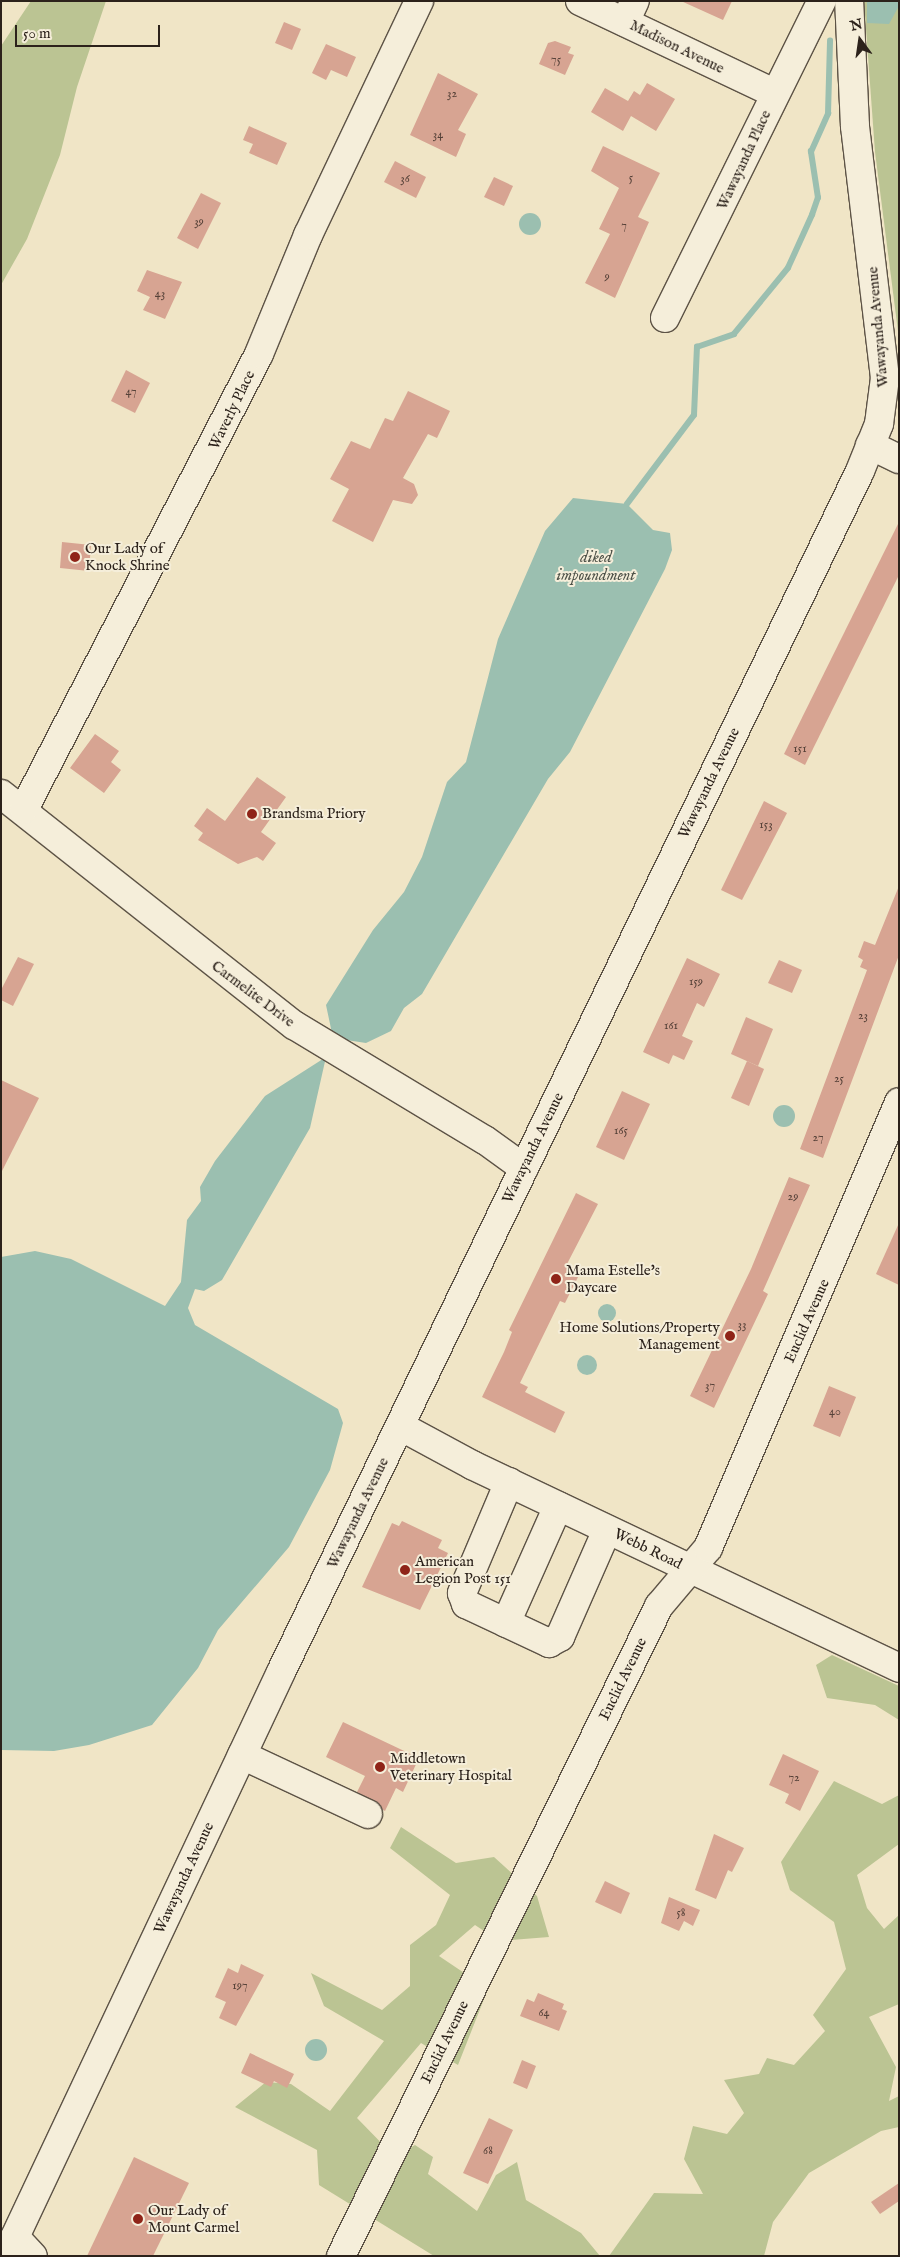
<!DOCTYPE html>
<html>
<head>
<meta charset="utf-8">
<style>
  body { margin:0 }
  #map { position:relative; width:900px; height:2257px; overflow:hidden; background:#f0e5c6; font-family:"IM FELL English",serif }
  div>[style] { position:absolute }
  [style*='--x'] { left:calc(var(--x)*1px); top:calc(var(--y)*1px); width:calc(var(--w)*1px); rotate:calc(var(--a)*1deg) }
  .green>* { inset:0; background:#bbc493 }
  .water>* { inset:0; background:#9bbfb0 }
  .round { border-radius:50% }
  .stream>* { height:5.5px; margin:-2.75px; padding:0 2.75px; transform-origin:2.75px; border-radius:2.75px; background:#9bbfb0 }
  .building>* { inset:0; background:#d7a492 }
  .roads { filter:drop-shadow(1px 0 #5d5346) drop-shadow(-1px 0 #5d5346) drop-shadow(0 1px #5d5346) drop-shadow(0 -1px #5d5346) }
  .minor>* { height:28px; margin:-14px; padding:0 14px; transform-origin:14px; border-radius:14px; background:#f5eeda }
  .dots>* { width:14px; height:14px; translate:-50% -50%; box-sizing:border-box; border:2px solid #f5eeda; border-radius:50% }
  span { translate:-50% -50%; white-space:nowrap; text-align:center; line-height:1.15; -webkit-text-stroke:4px #f5eeda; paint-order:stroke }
  .number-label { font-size:12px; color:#574239 }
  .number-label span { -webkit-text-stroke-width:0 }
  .street-label { font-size:15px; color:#2c221b }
  .poi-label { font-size:15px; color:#2c221b }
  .left { translate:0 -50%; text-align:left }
  .right { translate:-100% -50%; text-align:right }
  .water-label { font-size:16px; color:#4d5148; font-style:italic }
  .frame { position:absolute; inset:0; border:2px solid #2c221b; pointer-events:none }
  .north { position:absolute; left:835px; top:15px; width:50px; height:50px; -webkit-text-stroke:4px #f5eeda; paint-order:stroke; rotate:346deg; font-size:14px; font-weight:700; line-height:20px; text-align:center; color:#2c221b }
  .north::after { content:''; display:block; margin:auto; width:18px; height:22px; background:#2c221b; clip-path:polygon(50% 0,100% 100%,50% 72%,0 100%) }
  .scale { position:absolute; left:15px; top:25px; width:145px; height:22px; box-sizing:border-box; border:2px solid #2c221b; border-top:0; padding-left:6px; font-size:15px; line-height:18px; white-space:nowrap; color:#2c221b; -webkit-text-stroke:4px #f5eeda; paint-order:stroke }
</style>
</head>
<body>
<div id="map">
  <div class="green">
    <div style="clip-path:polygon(31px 1px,106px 1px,77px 87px,60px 155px,27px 239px,1px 285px,1px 46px)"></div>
    <div style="clip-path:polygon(864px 1px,899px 1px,899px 339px,875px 152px)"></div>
    <div style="clip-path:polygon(832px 1655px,899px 1686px,899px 1720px,875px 1705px,827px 1698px,816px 1665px)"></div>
    <div style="clip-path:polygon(834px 1781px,882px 1804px,899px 1795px,899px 1844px,857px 1875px,867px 1908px,884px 1929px,899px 1915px,899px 2004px,869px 2017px,896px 2067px,889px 2101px,899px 2096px,899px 2127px,881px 2131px,809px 2173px,773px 2222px,764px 2256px,609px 2256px,654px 2193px,703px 2194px,684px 2159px,693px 2126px,727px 2134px,744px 2113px,724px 2080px,759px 2074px,767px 2058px,794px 2065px,825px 2031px,813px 2015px,846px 1969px,834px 1922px,790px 1890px,781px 1862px)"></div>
    <div style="clip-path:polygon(401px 1827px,456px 1863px,494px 1857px,537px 1896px,549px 1937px,499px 1941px,475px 1925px,439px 1956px,488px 1989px,458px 2065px,421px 2043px,357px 2118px,395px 2157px,415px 2145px,433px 2157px,428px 2174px,477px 2211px,496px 2175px,517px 2162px,526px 2200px,581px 2233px,600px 2256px,434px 2256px,319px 2185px,317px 2150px,235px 2107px,266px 2082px,291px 2084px,330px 2111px,384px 2041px,324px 2006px,311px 1973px,382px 2010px,410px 1986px,410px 1945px,436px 1925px,450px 1895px,390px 1848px)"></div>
  </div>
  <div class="water">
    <div style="clip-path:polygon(867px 1px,899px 1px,899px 6px,889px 24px,867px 23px)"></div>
    <div class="round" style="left:519px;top:213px;width:22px;height:22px"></div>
    <div style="clip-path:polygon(573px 498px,627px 504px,653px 530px,670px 533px,672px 550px,665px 569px,570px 752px,548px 779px,422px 994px,404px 1008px,391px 1031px,366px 1043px,333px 1038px,326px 1005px,373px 930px,404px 892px,422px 857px,447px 782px,466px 762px,498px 639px,545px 531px)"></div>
    <div style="clip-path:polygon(326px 1057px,310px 1128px,222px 1280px,204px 1291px,195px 1289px,188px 1308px,195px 1325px,338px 1409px,343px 1423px,330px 1470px,289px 1547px,218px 1630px,198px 1668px,152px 1725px,89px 1745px,54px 1751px,1px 1750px,1px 1257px,35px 1251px,71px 1259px,165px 1306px,181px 1282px,187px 1220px,201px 1201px,200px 1187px,215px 1161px,265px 1096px)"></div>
    <div class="round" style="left:773px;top:1105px;width:22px;height:22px"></div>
    <div class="round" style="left:598px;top:1304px;width:18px;height:18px"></div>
    <div class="round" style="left:577px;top:1355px;width:20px;height:20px"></div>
    <div class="round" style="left:305px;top:2039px;width:22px;height:22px"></div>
  </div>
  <div class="stream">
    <div style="--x:627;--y:504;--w:111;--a:-53"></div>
    <div style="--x:694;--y:415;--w:68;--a:-87.5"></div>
    <div style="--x:697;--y:347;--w:39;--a:-19"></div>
    <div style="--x:734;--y:334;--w:85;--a:-50.7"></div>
    <div style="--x:788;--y:268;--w:58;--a:-65.6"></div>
    <div style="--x:812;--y:215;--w:18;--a:-71"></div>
    <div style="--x:818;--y:198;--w:47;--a:-98.7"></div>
    <div style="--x:811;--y:152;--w:42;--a:-65.9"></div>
    <div style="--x:828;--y:114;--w:73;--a:-88.4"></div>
  </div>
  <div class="building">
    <div style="clip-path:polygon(681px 1px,732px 1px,723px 20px)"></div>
    <div style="clip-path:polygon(284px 22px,301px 29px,292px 50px,275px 43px)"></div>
    <div style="clip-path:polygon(555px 41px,571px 47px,568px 53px,574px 55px,565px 75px,539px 64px,548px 43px)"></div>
    <div style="clip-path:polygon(326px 44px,356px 57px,347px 77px,331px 70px,326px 80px,312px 73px)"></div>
    <div style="clip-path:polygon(438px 73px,478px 94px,458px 130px,466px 134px,456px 157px,410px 135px)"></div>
    <div style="clip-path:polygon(647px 83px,675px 99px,656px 131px,631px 116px,623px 131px,591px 112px,605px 88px,628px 101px,634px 91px,640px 95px)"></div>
    <div style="clip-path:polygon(249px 126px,287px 143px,277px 165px,249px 153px,253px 144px,243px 140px)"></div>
    <div style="clip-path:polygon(603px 146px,660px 173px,638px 217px,649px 222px,615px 298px,585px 283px,610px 234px,599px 229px,619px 188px,591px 171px)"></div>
    <div style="clip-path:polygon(395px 161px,426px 177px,416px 198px,384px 182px)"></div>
    <div style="clip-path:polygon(494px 177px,513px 186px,504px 206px,484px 197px)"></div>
    <div style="clip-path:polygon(201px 193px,221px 203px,198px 249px,177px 238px)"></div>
    <div style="clip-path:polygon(147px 270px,182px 282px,165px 319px,143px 310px,150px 297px,137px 291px)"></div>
    <div style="clip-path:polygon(126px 370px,150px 383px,135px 413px,111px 401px)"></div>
    <div style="clip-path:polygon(408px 391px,450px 411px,437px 438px,428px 434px,403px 478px,414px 484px,418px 495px,412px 504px,393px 500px,373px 542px,332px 521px,349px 489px,330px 479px,351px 441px,370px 449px,385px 418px,393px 421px)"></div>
    <div style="clip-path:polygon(899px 522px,899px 575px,805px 765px,784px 754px)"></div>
    <div style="clip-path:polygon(62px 542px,91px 545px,89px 571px,60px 568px)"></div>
    <div style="clip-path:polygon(95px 734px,119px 751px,111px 762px,121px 770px,104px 793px,70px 768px)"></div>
    <div style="clip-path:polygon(257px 777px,286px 797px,261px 832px,276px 843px,263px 861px,257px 857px,238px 864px,198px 840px,203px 833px,194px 826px,207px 808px,225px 821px)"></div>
    <div style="clip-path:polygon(764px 801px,787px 813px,742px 900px,721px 890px)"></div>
    <div style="clip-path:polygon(899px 886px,899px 955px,823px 1158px,800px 1149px,867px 970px,860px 967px,863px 960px,858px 957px,864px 941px,875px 945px)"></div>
    <div style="clip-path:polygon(18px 957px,34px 964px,13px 1006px,1px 1000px,1px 990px)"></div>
    <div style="clip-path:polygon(687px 958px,720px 974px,704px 1007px,697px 1003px,682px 1036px,693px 1041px,684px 1060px,673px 1055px,669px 1064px,643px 1052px)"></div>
    <div style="clip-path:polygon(779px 960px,802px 970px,792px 993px,768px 983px)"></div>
    <div style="clip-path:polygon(746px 1017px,773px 1029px,758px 1066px,731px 1054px)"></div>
    <div style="clip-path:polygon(747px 1061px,764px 1069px,749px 1106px,731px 1098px)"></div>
    <div style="clip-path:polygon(1px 1080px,39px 1098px,1px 1173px)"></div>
    <div style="clip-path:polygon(622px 1091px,650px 1104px,624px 1160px,596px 1147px)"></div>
    <div style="clip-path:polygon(789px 1177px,810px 1185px,763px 1291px,768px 1294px,714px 1408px,690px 1396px,751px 1269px)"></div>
    <div style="clip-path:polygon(576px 1193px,598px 1204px,567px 1264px,581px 1271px,565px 1303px,560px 1301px,520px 1383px,528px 1387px,525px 1392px,565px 1412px,555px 1433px,482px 1397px,504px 1352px,512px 1332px,509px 1330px)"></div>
    <div style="clip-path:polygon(899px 1223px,899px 1285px,876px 1274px)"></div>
    <div style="clip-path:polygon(829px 1386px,856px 1397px,840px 1437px,813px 1426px)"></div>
    <div style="clip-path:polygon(402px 1521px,442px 1540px,438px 1548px,448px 1553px,420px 1610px,362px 1587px,392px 1523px,399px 1526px)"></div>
    <div style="clip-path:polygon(343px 1722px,419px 1758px,403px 1792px,396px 1788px,385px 1811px,357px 1792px,365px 1776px,326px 1757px)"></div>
    <div style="clip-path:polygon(783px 1754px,819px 1771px,800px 1811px,785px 1803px,789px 1794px,769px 1785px)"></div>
    <div style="clip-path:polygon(714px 1834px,744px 1848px,732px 1872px,728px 1870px,716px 1899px,695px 1890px)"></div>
    <div style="clip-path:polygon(605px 1881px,630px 1893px,621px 1914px,595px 1902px)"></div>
    <div style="clip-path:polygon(669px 1897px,700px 1910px,693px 1926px,684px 1921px,679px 1931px,661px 1923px)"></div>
    <div style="clip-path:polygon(241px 1964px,264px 1975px,236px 2026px,219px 2018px,226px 2002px,215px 1997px,228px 1968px,238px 1973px)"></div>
    <div style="clip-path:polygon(538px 1993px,564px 2004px,562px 2009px,567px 2011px,559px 2031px,520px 2016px,527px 1999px,534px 2002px)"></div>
    <div style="clip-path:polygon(250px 2053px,294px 2074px,287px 2088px,274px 2081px,271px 2087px,241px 2073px)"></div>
    <div style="clip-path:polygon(522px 2060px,536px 2066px,527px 2089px,513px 2083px)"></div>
    <div style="clip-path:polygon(489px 2118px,513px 2130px,488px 2184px,463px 2173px)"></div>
    <div style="clip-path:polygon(134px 2157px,189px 2183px,153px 2256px,87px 2256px)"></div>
    <div style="clip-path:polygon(899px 2183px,899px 2201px,880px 2214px,871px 2202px)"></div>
  </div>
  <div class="roads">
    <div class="minor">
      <div style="--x:580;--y:1;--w:215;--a:25.4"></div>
      <div style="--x:625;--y:22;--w:23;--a:-65"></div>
      <div style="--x:665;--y:318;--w:354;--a:-63.7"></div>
      <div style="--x:870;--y:445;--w:32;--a:26"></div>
      <div style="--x:1;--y:794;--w:373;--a:38.3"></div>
      <div style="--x:294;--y:1025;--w:223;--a:31.1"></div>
      <div style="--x:485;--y:1140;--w:48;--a:35.7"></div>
      <div style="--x:24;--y:809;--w:512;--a:-62.68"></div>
      <div style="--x:259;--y:354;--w:129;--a:-67.6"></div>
      <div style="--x:308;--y:235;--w:259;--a:-64.6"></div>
      <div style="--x:400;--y:1426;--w:82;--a:28.4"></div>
      <div style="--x:472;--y:1465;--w:473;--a:25.4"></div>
      <div style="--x:509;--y:1482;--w:121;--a:112.9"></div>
      <div style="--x:462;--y:1593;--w:12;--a:70"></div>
      <div style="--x:466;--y:1604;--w:92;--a:25.2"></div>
      <div style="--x:549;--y:1643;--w:13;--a:-29"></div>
      <div style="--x:560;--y:1637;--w:117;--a:-66.3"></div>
      <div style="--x:506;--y:1623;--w:128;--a:-66"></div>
      <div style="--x:242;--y:1755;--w:139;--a:25.1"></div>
      <div style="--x:15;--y:2237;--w:26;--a:47"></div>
      <div style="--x:6;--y:2256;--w:646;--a:-64.78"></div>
      <div style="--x:281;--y:1672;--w:1333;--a:-64.26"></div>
      <div style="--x:860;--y:471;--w:51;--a:-68"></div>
      <div style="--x:879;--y:424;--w:46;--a:-82.6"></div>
      <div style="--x:885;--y:378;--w:254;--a:-96.8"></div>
      <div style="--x:855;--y:126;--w:125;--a:-92.7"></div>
      <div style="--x:341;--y:2256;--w:724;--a:-63.93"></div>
      <div style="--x:659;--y:1606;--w:76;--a:-49.8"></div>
      <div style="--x:708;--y:1548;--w:485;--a:-66.8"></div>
    </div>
  </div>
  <div class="dots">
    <div style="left:75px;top:557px;background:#8f2418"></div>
    <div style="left:252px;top:814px;background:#8f2418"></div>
    <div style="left:556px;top:1279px;background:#8f2418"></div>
    <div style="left:730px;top:1336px;background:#8f2418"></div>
    <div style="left:405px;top:1570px;background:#8f2418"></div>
    <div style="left:380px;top:1767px;background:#8f2418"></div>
    <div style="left:138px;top:2219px;background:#8f2418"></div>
  </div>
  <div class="number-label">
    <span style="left:556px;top:60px">75</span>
    <span style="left:452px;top:94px">32</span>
    <span style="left:438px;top:135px">34</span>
    <span style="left:631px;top:178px">5</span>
    <span style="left:405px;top:179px">36</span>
    <span style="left:199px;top:222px">39</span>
    <span style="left:624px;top:226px">7</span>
    <span style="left:607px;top:277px">9</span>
    <span style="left:160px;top:294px">43</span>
    <span style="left:131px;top:392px">47</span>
    <span style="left:800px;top:749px">151</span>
    <span style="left:766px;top:825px">153</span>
    <span style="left:696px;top:982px">159</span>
    <span style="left:863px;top:1016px">23</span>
    <span style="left:671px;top:1026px">161</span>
    <span style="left:839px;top:1079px">25</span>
    <span style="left:621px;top:1131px">165</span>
    <span style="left:818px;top:1138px">27</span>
    <span style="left:793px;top:1197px">29</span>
    <span style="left:742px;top:1325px">33</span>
    <span style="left:710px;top:1386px">37</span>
    <span style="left:835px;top:1412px">40</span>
    <span style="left:794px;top:1778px">72</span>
    <span style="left:681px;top:1913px">58</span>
    <span style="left:240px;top:1986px">197</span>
    <span style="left:544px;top:2013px">64</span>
    <span style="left:488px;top:2151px">68</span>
  </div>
  <div class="street-label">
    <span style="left:677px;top:47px;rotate:26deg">Madison Avenue</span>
    <span style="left:744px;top:160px;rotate:-65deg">Wawayanda Place</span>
    <span style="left:878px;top:327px;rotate:-95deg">Wawayanda Avenue</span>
    <span style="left:232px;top:410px;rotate:-64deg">Waverly Place</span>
    <span style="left:709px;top:783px;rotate:-64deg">Wawayanda Avenue</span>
    <span style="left:253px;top:994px;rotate:37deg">Carmelite Drive</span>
    <span style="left:533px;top:1148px;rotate:-64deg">Wawayanda Avenue</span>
    <span style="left:807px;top:1321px;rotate:-66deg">Euclid Avenue</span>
    <span style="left:358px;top:1513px;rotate:-64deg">Wawayanda Avenue</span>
    <span style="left:648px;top:1549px;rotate:26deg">Webb Road</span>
    <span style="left:623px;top:1679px;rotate:-64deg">Euclid Avenue</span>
    <span style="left:184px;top:1878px;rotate:-65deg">Wawayanda Avenue</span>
    <span style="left:445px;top:2042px;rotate:-64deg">Euclid Avenue</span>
  </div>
  <div class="poi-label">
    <span class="left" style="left:85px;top:557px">Our Lady of<br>Knock Shrine</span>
    <span class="left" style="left:262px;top:814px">Brandsma Priory</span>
    <span class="left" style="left:566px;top:1279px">Mama Estelle's<br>Daycare</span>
    <span class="right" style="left:720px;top:1336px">Home Solutions/Property<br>Management</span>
    <span class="left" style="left:415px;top:1570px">American<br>Legion Post 151</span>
    <span class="left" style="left:390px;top:1767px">Middletown<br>Veterinary Hospital</span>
    <span class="left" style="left:148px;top:2219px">Our Lady of<br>Mount Carmel</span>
  </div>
  <div class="water-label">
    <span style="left:596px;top:567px">diked<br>impoundment</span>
  </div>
  <div class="frame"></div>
  <div class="north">N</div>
  <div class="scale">50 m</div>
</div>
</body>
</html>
